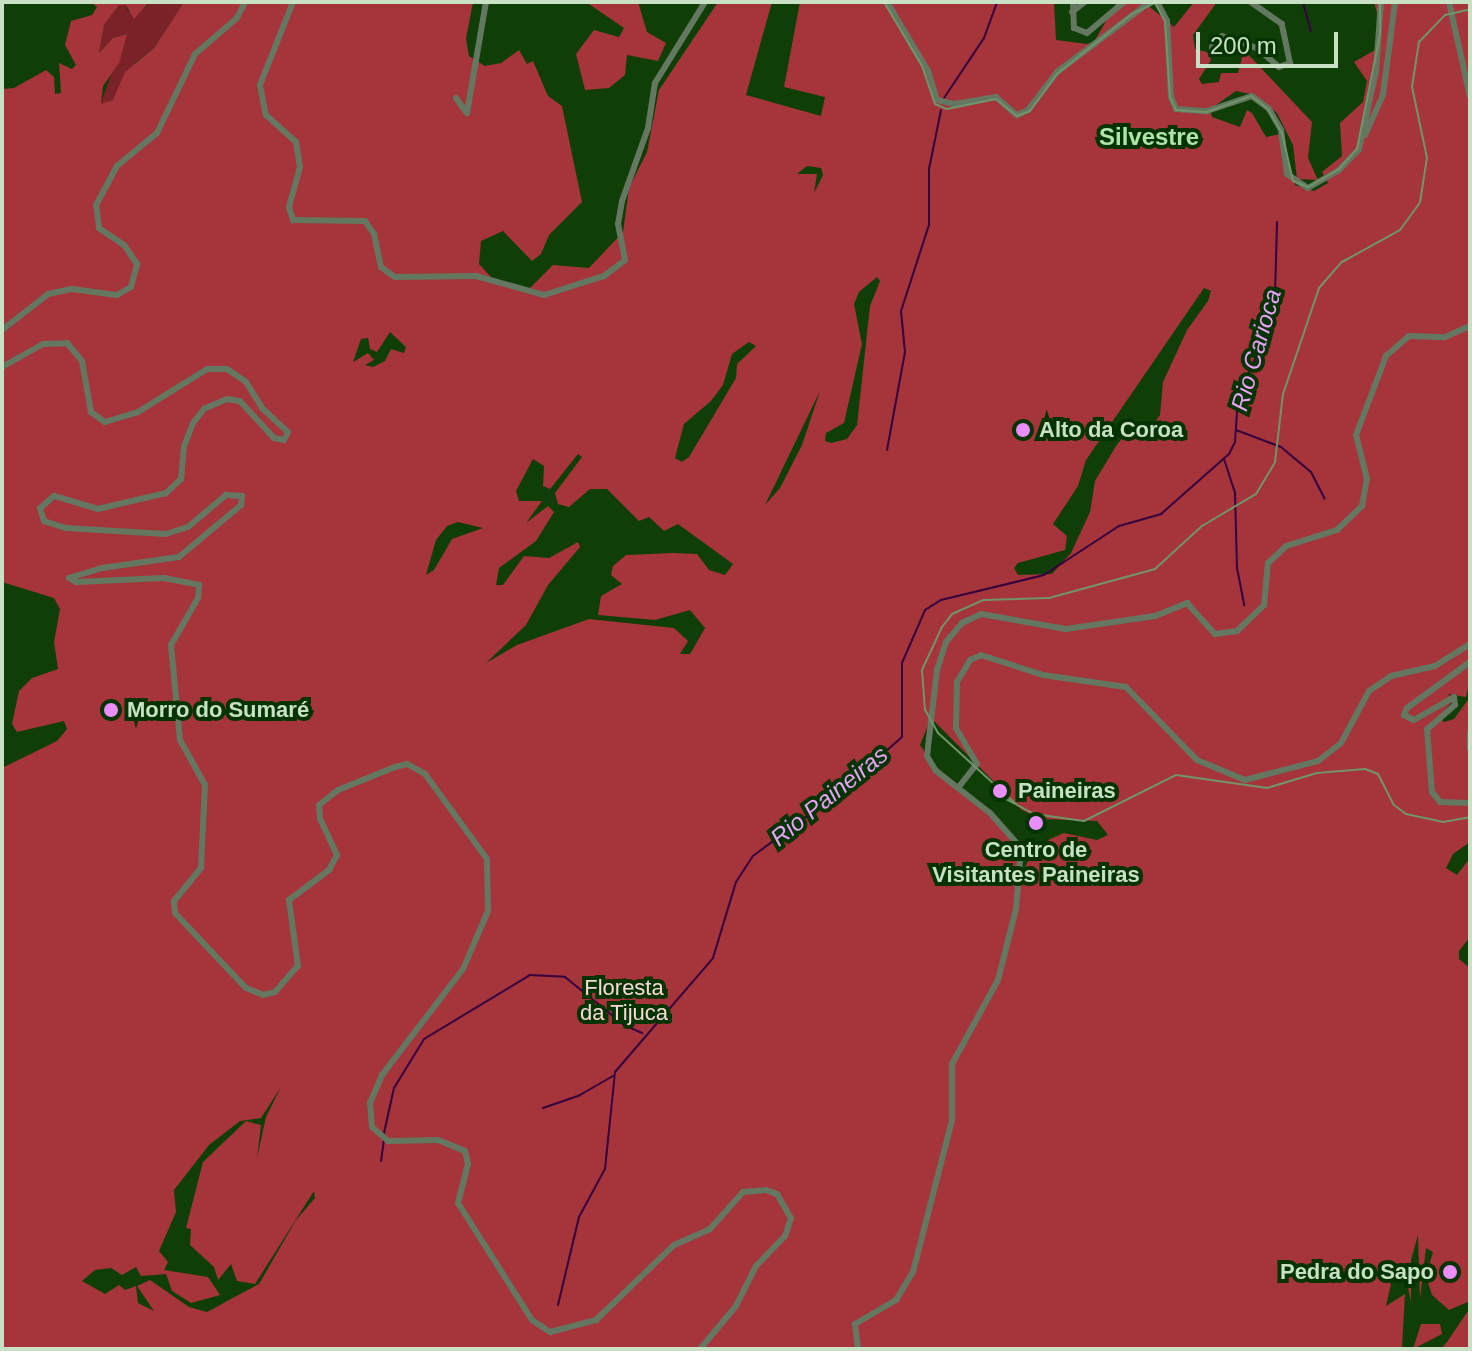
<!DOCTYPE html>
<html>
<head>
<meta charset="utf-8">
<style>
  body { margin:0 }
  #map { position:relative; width:1472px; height:1351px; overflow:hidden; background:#0f3e07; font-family:Arial,sans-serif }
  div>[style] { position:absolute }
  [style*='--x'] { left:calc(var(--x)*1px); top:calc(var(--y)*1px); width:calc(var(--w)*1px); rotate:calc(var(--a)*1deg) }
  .green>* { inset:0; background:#792228 }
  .forest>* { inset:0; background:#a5343b }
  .stream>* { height:2px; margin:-1px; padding:0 1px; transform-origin:1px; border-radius:1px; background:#35003f }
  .minor>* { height:6px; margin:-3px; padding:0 3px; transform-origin:3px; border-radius:3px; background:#647861 }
  .tram>* { height:2px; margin:-1px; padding:0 1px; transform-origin:1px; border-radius:1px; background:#71946b }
  .dots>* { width:22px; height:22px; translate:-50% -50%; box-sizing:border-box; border:4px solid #033300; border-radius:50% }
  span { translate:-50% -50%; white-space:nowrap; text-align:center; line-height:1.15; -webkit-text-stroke:8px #033300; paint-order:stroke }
  .poi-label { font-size:22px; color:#c8e1c4; font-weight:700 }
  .left { translate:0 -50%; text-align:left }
  .right { translate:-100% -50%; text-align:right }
  .park-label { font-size:22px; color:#fadad9 }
  .neighbourhood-label { font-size:24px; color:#b1e4a8; font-weight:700 }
  .water-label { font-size:24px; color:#eaa1f8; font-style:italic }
  .frame { position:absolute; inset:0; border:4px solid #c8e1c4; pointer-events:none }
  .scale { position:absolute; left:1196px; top:32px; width:142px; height:36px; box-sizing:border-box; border:4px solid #c8e1c4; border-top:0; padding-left:10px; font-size:24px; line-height:28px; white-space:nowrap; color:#c8e1c4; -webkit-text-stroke:6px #033300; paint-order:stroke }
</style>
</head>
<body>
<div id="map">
  <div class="green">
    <div style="clip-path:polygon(149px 2px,184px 2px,154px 48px,135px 63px,113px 100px,100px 105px,126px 34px,113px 38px,99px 53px,104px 25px,119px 5px,126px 5px,128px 11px,145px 8px)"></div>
  </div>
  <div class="forest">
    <div style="clip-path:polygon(evenodd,91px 2px,149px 2px,134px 19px,126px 5px,119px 5px,104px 25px,99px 53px,113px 38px,127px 34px,119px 63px,103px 86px,101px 104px,113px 100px,125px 72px,154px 48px,184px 2px,473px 2px,466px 39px,469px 56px,485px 66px,501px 63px,519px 50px,527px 64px,533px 61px,548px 96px,562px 106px,582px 202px,549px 235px,541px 254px,532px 261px,503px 231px,481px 241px,479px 264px,492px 278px,527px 291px,553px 265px,589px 268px,623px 232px,629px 188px,647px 152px,659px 90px,718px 2px,772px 2px,746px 95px,821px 116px,825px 97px,784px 87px,800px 2px,1054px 2px,1056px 40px,1087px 44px,1094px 42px,1117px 2px,1144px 2px,1174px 27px,1194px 2px,1217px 2px,1193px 35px,1195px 49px,1207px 52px,1211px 60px,1199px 79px,1202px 84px,1219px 82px,1221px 73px,1238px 73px,1244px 50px,1312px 122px,1308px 158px,1318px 180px,1297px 179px,1293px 145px,1277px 113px,1255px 95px,1236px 91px,1210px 109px,1212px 117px,1240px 127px,1247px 110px,1252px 113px,1266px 137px,1280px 134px,1295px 185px,1314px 191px,1328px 183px,1322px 172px,1342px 156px,1340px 123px,1363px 102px,1367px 81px,1354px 62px,1377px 49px,1381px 27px,1374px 2px,1470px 2px,1470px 679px,1466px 697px,1448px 694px,1454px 700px,1438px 717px,1444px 722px,1454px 719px,1470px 697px,1470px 842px,1453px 854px,1446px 868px,1457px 875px,1470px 858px,1470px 937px,1459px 951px,1459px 959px,1470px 968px,1470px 1301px,1449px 1310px,1432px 1295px,1426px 1276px,1433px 1252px,1426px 1248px,1420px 1299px,1418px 1235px,1411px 1260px,1411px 1302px,1404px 1267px,1395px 1263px,1388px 1273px,1391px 1284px,1386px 1306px,1405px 1294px,1402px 1349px,2px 1349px,2px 768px,57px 741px,67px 729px,64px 721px,17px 732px,12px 724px,19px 691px,32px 678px,58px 669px,54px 642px,60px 609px,54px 598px,2px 582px,2px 89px,14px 88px,46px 70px,54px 77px,55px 94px,61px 93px,59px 63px,72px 69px,76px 65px,65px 45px,71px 21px,92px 15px,97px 7px,91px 2px,807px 166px,821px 168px,823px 175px,814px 193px,817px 174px,797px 174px,807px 166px,91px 2px,877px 277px,880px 281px,870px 306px,857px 425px,847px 439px,831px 443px,825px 441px,826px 433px,844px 423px,862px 344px,854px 304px,859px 292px,877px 277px,91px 2px,1204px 288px,1211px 291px,1208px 301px,1187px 330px,1163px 382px,1160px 415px,1150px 429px,1123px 437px,1116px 446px,1095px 481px,1090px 512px,1071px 553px,1052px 574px,1018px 575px,1014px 568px,1018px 563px,1065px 550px,1067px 536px,1053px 524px,1078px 486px,1086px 460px,1204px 288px,91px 2px,390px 332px,406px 347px,404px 353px,391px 349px,385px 361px,373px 367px,365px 365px,374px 360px,368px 353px,353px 362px,361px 339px,368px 338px,370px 349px,377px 352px,390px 332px,91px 2px,749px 342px,756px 346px,737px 364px,736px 378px,689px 457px,682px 462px,675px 458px,684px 424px,711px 401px,723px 385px,732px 354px,749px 342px,91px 2px,820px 391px,802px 445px,780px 488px,765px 505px,820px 391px,91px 2px,578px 454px,582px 457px,555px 493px,558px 504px,569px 507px,590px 489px,607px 489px,639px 521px,649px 517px,664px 531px,678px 524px,733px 564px,725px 575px,709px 570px,697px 554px,673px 553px,626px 555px,613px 566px,611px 575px,622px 584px,601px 596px,598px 615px,655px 620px,690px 610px,705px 628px,690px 654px,680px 654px,688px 641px,674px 628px,589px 619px,517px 645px,486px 663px,526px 625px,548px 585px,580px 547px,578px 542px,549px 558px,524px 556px,503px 585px,496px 585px,499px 568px,536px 541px,554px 512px,548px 506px,526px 523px,542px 501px,519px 501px,516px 491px,533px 459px,544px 466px,543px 486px,550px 489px,578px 454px,91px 2px,458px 522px,483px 528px,452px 539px,434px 570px,426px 575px,436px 540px,447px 526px,458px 522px,91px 2px,931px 718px,1022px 810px,1041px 819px,1097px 821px,1108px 835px,1097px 840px,1064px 833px,1050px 839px,1032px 854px,1022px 873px,1007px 828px,933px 764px,920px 745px,931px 718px,91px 2px,281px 1087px,266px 1117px,257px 1158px,261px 1125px,246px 1121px,203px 1162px,186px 1228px,191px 1229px,190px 1245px,214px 1267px,218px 1280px,231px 1264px,237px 1281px,255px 1284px,314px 1191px,315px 1198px,296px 1220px,259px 1284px,207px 1312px,189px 1307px,150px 1280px,137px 1286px,154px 1311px,138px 1303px,136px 1286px,125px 1290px,119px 1285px,105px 1294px,82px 1281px,95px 1270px,111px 1268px,122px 1275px,136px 1267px,141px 1276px,166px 1274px,172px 1291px,191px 1303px,220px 1295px,208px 1277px,164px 1270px,168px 1262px,159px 1251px,176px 1212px,174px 1190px,209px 1145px,240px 1121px,261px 1118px,281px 1087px)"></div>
    <div style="clip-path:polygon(586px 2px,638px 2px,647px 32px,666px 43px,658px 61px,627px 55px,625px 75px,609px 88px,585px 90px,576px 54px,594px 30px,619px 37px,624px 28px)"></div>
    <div style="clip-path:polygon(1470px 1308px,1470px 1349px,1441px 1349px,1447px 1342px)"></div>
    <div style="clip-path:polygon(1421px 1324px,1440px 1324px,1442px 1334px,1413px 1349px)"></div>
  </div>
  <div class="stream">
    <div style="--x:1303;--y:2;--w:30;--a:75"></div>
    <div style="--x:944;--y:98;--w:72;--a:-56.3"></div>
    <div style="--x:984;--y:38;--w:38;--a:-70"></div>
    <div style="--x:1236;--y:430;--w:48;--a:20.7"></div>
    <div style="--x:1281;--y:447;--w:39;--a:40"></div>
    <div style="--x:1311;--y:472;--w:30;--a:63"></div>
    <div style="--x:887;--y:450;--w:100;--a:-79.6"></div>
    <div style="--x:905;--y:352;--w:41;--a:-95.6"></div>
    <div style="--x:901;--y:311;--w:90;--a:-72"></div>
    <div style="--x:929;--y:225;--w:56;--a:-90"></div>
    <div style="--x:929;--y:169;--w:60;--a:-78.5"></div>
    <div style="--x:1224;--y:459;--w:35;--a:72"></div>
    <div style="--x:1235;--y:492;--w:76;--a:88.5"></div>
    <div style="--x:1237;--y:568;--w:38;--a:79"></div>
    <div style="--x:543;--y:1108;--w:39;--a:-19"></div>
    <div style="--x:580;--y:1095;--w:39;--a:-30"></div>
    <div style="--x:384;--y:1133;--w:46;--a:-77.5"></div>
    <div style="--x:394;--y:1088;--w:57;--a:-58.5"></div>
    <div style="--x:424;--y:1039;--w:124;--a:-31.1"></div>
    <div style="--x:530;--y:975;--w:35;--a:3"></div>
    <div style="--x:565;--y:977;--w:76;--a:39.1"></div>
    <div style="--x:624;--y:1025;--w:20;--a:24"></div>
    <div style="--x:381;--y:1161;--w:21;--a:-82"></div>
    <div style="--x:558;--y:1305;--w:90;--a:-76.6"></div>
    <div style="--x:579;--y:1217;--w:55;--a:-61.6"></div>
    <div style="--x:605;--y:1169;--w:98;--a:-84.1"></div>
    <div style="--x:615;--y:1072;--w:150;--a:-49.3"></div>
    <div style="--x:713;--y:958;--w:79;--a:-73.2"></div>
    <div style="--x:736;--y:882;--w:31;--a:-57"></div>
    <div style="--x:753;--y:856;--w:109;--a:-36.5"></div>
    <div style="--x:841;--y:791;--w:81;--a:-41.5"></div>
    <div style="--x:902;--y:737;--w:74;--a:-90"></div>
    <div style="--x:902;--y:663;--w:58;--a:-66.5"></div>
    <div style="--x:925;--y:610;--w:19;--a:-32"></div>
    <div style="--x:941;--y:600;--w:106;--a:-13.6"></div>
    <div style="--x:1044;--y:575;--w:90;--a:-33.2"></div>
    <div style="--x:1119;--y:526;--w:44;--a:-15.9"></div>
    <div style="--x:1161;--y:514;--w:91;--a:-41.4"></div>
    <div style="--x:1229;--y:454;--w:13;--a:-63"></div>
    <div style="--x:1235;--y:442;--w:45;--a:-86.2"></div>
    <div style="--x:1238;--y:397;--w:58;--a:-65.6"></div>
    <div style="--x:1262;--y:344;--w:51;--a:-75.1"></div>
    <div style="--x:1275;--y:295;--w:73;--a:-88.4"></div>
  </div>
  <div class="minor">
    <div style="--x:293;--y:2;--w:89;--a:111.7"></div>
    <div style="--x:260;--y:85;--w:31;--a:79"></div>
    <div style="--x:266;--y:115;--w:40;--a:42"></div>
    <div style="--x:296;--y:142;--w:25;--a:81"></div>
    <div style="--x:300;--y:167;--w:41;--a:105.4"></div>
    <div style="--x:289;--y:207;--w:14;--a:73"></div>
    <div style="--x:293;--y:220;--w:72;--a:0.8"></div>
    <div style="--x:365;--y:221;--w:16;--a:55"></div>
    <div style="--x:374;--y:234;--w:34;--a:78"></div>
    <div style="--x:381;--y:267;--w:17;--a:36"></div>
    <div style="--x:395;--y:277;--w:81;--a:-0.7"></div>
    <div style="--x:476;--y:276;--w:71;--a:15.6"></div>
    <div style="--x:544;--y:295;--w:63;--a:-17.6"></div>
    <div style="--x:604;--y:276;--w:26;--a:-37"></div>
    <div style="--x:625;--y:260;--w:37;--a:-101"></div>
    <div style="--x:618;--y:224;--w:23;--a:-80"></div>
    <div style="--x:622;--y:201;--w:77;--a:-70.4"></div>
    <div style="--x:648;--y:128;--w:46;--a:-81.2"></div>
    <div style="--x:655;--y:83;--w:95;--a:-58.3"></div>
    <div style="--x:887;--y:2;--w:80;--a:59.3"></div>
    <div style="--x:928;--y:71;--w:30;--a:73"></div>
    <div style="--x:937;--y:100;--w:17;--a:13"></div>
    <div style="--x:954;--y:104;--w:43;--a:-9.5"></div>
    <div style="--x:996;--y:97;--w:28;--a:41"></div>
    <div style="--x:1017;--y:115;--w:12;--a:-24"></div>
    <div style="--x:1028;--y:110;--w:48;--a:-52.7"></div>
    <div style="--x:1057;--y:72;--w:116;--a:-37"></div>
    <div style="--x:1073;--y:2;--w:26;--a:88"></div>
    <div style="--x:1074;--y:28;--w:14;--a:21"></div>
    <div style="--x:1087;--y:33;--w:48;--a:-40"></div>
    <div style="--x:1157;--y:2;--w:21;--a:62"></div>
    <div style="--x:1167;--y:21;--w:76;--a:87"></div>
    <div style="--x:1171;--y:97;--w:13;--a:67"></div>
    <div style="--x:1176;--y:109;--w:31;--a:4"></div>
    <div style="--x:1207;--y:111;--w:47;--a:-18.4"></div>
    <div style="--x:1252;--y:96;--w:21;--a:37"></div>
    <div style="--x:1269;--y:109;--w:24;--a:60"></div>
    <div style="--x:1281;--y:130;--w:44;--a:82.2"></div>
    <div style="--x:1287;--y:174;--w:25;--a:34"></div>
    <div style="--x:1308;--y:188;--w:36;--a:-30"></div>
    <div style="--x:1339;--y:170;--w:29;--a:-46"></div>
    <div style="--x:1359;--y:149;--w:80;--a:-77.7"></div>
    <div style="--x:1376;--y:71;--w:69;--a:-85.9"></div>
    <div style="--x:1449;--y:2;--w:97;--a:77.5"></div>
    <div style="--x:1072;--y:12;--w:16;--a:-38"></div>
    <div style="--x:1212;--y:49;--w:9;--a:-84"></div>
    <div style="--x:1213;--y:40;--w:10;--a:-24"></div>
    <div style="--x:1222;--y:36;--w:37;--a:19"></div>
    <div style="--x:1257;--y:48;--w:29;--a:41"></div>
    <div style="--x:1279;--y:67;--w:12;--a:-20"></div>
    <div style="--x:1290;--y:63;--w:40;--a:-102"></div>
    <div style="--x:1282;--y:24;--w:39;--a:-145"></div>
    <div style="--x:456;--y:98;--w:19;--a:54"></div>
    <div style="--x:467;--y:113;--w:113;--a:-80.3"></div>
    <div style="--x:1365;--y:135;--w:44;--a:-65.8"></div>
    <div style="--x:1383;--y:95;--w:94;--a:-82.6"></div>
    <div style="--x:2;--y:330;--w:58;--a:-38"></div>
    <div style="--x:48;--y:294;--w:25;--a:-12"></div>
    <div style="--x:72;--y:289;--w:45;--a:7.6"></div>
    <div style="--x:117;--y:295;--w:16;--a:-30"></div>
    <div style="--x:131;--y:287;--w:24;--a:-75"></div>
    <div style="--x:137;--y:264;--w:23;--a:-124"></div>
    <div style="--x:124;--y:245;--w:30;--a:-146"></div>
    <div style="--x:99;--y:228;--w:23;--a:-97"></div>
    <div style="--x:96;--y:205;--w:44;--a:-61.7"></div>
    <div style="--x:117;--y:166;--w:52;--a:-39.5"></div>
    <div style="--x:157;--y:133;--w:88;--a:-64.3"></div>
    <div style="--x:195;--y:54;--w:55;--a:-40.6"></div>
    <div style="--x:237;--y:18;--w:18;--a:-63"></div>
    <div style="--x:2;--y:367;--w:47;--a:-29.3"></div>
    <div style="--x:43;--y:344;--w:24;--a:-2"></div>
    <div style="--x:67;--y:343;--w:23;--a:50"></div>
    <div style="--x:82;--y:361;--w:52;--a:80"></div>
    <div style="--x:91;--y:412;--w:17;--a:36"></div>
    <div style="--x:105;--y:422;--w:34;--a:-17"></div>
    <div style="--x:138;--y:412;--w:81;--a:-31.9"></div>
    <div style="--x:207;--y:369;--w:20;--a:0"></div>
    <div style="--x:227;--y:369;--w:23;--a:34"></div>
    <div style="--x:246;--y:382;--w:31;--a:58"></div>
    <div style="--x:262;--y:408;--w:35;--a:43"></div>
    <div style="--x:288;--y:432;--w:9;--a:117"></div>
    <div style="--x:284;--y:440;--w:10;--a:-169"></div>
    <div style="--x:274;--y:438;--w:50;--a:-132.6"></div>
    <div style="--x:240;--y:401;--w:13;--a:-171"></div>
    <div style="--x:227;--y:399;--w:25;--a:157"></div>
    <div style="--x:204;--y:409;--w:18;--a:128"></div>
    <div style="--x:193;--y:423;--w:25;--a:111"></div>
    <div style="--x:184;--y:446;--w:33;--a:95"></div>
    <div style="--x:181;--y:479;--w:21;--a:137"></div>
    <div style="--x:166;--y:493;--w:70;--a:166.8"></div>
    <div style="--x:98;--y:509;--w:46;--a:-163.5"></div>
    <div style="--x:54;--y:496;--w:18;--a:139"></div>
    <div style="--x:40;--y:508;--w:14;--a:73"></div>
    <div style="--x:44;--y:521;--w:23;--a:18"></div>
    <div style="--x:66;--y:528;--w:100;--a:3.4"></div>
    <div style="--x:166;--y:534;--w:23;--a:-18"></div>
    <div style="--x:188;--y:527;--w:50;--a:-40.1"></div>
    <div style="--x:226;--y:495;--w:16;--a:4"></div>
    <div style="--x:242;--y:496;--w:9;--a:96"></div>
    <div style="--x:241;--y:505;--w:81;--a:140"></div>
    <div style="--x:179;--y:557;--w:78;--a:171.9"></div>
    <div style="--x:102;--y:568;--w:34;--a:163"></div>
    <div style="--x:69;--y:578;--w:8;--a:30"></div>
    <div style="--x:76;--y:582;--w:88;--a:-2.6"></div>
    <div style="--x:164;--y:578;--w:36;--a:11"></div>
    <div style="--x:199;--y:585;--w:13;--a:94"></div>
    <div style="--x:198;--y:598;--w:54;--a:119.9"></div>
    <div style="--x:171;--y:645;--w:95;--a:84.6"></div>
    <div style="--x:180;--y:740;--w:51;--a:60.9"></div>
    <div style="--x:205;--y:785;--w:83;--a:92.8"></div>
    <div style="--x:201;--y:868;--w:43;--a:129.3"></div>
    <div style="--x:174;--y:901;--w:12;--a:85"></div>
    <div style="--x:175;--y:913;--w:103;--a:46.6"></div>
    <div style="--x:246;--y:988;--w:18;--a:22"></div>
    <div style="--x:263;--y:995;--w:12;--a:-14"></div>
    <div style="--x:275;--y:992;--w:35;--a:-49"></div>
    <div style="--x:298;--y:966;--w:67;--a:-97.8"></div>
    <div style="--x:289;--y:900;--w:50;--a:-36.9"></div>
    <div style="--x:329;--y:870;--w:17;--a:-62"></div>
    <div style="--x:337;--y:855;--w:40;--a:-115"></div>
    <div style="--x:320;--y:819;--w:14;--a:-94"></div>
    <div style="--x:319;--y:805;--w:24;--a:-38"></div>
    <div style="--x:338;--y:790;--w:61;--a:-22"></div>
    <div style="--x:395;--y:767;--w:12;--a:-14"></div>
    <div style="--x:407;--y:764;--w:21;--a:29"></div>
    <div style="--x:425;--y:774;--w:105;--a:53.9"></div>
    <div style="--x:487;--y:859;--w:52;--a:88.9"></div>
    <div style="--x:488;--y:911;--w:63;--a:113.3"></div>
    <div style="--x:463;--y:969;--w:133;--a:127.4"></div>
    <div style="--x:382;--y:1075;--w:30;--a:113"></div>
    <div style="--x:370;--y:1103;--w:24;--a:85"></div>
    <div style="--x:372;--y:1127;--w:21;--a:41"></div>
    <div style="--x:388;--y:1141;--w:50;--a:-1.1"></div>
    <div style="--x:438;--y:1140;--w:29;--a:22"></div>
    <div style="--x:465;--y:1151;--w:13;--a:77"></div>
    <div style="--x:468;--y:1164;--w:40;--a:104.4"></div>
    <div style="--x:458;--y:1203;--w:138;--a:57.7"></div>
    <div style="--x:532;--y:1320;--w:22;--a:34"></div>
    <div style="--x:550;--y:1332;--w:48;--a:-14.6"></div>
    <div style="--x:596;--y:1320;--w:108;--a:-43.9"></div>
    <div style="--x:674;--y:1245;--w:39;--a:-24"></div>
    <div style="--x:710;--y:1229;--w:50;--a:-48.3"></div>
    <div style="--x:743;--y:1192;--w:23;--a:-5"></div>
    <div style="--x:766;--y:1190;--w:12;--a:20"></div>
    <div style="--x:777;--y:1194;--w:28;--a:60"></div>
    <div style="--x:791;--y:1218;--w:19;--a:108"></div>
    <div style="--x:785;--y:1236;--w:42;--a:134"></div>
    <div style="--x:756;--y:1266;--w:45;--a:116.6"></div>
    <div style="--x:736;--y:1306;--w:56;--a:129.9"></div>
    <div style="--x:1470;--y:662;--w:78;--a:143.9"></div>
    <div style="--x:1407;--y:708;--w:8;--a:113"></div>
    <div style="--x:1404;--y:715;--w:11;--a:27"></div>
    <div style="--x:1414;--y:720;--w:46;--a:-29.9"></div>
    <div style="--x:1454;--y:697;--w:8;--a:83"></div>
    <div style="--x:1455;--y:705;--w:37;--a:139"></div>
    <div style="--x:1427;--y:729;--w:63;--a:85.5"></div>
    <div style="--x:1432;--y:792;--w:13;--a:51"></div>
    <div style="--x:1440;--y:802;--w:30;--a:2"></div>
    <div style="--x:1470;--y:733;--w:16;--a:90"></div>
    <div style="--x:958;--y:788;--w:31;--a:-52"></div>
    <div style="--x:977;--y:764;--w:42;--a:-120.3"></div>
    <div style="--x:956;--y:728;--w:46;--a:-88.8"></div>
    <div style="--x:957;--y:682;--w:26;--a:-59"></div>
    <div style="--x:970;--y:660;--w:12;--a:-24"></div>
    <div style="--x:981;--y:655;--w:65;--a:17.9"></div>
    <div style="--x:1043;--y:675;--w:84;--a:8.2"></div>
    <div style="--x:1126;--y:687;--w:102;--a:45.8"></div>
    <div style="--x:1197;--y:760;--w:52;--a:22.6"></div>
    <div style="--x:1245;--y:780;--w:75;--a:-14.6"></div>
    <div style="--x:1318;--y:761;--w:29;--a:-38"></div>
    <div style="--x:1341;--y:743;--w:59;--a:-61.7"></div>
    <div style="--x:1369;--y:691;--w:27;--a:-34"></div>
    <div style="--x:1391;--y:676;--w:45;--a:-12.8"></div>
    <div style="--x:1435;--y:666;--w:41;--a:-32.2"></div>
    <div style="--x:858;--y:1349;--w:25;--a:-97"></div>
    <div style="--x:855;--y:1324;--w:48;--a:-30.3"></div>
    <div style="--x:896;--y:1300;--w:33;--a:-59"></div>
    <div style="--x:913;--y:1272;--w:157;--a:-75.6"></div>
    <div style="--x:952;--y:1120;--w:56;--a:-90"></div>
    <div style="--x:952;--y:1064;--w:96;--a:-61.3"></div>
    <div style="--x:998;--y:980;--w:73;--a:-75.8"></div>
    <div style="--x:1016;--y:909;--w:61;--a:-85.3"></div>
    <div style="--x:1021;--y:848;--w:47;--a:-131.5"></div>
    <div style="--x:990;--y:813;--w:68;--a:-142.1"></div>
    <div style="--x:936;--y:771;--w:17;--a:-121"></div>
    <div style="--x:927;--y:756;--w:87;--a:-83.4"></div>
    <div style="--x:937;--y:670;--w:29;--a:-72"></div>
    <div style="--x:946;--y:642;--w:25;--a:-50"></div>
    <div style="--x:962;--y:623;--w:21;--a:-25"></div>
    <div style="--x:981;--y:614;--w:86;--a:10"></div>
    <div style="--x:1066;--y:629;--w:90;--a:-8.3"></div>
    <div style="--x:1155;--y:616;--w:35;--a:-22"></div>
    <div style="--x:1187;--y:603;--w:42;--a:47.9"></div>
    <div style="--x:1215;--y:634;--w:22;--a:-8"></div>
    <div style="--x:1237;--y:631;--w:37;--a:-44"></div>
    <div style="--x:1264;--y:605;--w:42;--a:-84.6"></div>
    <div style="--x:1268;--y:563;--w:25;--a:-43"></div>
    <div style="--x:1286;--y:546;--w:53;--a:-17.4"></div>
    <div style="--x:1337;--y:530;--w:35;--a:-44"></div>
    <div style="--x:1362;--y:506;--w:27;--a:-80"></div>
    <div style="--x:1367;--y:479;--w:45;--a:-104"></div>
    <div style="--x:1356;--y:435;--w:85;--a:-69.2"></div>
    <div style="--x:1386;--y:356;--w:30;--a:-41"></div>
    <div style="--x:1409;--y:336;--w:36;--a:2"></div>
    <div style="--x:1445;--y:337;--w:27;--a:-24"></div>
  </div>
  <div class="tram">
    <div style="--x:884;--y:2;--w:74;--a:59.3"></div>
    <div style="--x:922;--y:66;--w:40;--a:71.1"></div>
    <div style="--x:935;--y:104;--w:13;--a:23"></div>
    <div style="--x:947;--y:109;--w:50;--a:-11.5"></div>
    <div style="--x:996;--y:99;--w:27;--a:39"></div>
    <div style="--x:1017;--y:116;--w:14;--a:-21"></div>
    <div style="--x:1030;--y:111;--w:46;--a:-53.9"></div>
    <div style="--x:1057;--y:74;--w:96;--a:-38.7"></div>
    <div style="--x:1132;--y:14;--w:25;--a:-26"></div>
    <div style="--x:1155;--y:3;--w:21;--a:61"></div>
    <div style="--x:1165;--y:21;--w:76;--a:86.2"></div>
    <div style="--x:1170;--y:97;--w:14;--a:65"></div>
    <div style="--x:1176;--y:110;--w:31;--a:4"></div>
    <div style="--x:1207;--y:112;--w:47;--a:-20"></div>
    <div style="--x:1251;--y:96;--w:21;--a:37"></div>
    <div style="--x:1268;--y:109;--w:28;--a:60"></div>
    <div style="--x:1282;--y:133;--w:49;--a:77.1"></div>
    <div style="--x:1293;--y:181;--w:16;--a:22"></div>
    <div style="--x:1308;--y:187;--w:34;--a:-30"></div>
    <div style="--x:1338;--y:170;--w:28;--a:-48"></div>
    <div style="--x:1357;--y:149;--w:116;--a:-78.6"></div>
    <div style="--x:1380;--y:35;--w:33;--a:-90"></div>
    <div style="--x:1006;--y:799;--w:32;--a:28"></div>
    <div style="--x:1034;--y:814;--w:50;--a:8"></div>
    <div style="--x:1084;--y:821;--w:103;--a:-26.6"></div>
    <div style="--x:1176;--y:775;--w:92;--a:8.1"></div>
    <div style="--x:1267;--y:788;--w:52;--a:-16.7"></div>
    <div style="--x:1317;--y:773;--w:48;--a:-4.8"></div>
    <div style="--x:1365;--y:769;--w:14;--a:21"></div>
    <div style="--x:1378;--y:774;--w:35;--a:63"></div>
    <div style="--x:1394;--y:805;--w:15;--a:37"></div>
    <div style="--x:1406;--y:814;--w:38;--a:12"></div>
    <div style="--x:1443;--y:822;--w:27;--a:-10"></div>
    <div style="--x:1016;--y:804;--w:105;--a:-137.7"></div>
    <div style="--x:938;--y:733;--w:26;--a:-119"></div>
    <div style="--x:925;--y:710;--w:40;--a:-94.3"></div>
    <div style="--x:922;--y:670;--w:47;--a:-65.1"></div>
    <div style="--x:942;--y:627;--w:16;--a:-52"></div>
    <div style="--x:952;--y:614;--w:34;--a:-24"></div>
    <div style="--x:983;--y:600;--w:66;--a:-1.7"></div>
    <div style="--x:1049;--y:598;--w:110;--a:-15.3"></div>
    <div style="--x:1155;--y:569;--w:64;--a:-42.5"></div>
    <div style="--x:1202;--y:526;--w:63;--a:-30.7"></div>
    <div style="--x:1256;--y:494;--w:37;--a:-59"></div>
    <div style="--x:1275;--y:462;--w:68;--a:-83.3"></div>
    <div style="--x:1283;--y:394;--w:112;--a:-71.2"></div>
    <div style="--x:1319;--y:288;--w:35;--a:-49"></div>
    <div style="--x:1342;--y:262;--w:66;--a:-28.9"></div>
    <div style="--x:1400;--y:230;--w:34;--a:-54"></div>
    <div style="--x:1420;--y:202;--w:45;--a:-81"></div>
    <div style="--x:1427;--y:158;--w:73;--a:-101.9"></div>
    <div style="--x:1412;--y:87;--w:46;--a:-81.2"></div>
    <div style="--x:1419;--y:42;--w:37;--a:-46"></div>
    <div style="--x:1445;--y:15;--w:26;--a:-13"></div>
  </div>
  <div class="dots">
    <div style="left:1023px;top:430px;background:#ea8dfd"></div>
    <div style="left:111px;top:710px;background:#ea8dfd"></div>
    <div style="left:1000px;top:791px;background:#ea8dfd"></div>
    <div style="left:1036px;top:823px;background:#ea8dfd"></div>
    <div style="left:1450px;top:1272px;background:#ea8dfd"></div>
  </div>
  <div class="poi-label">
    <span class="left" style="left:1039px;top:430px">Alto da Coroa</span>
    <span class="left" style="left:127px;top:710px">Morro do Sumaré</span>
    <span class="left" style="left:1018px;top:791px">Paineiras</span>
    <span style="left:1036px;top:862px">Centro de<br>Visitantes Paineiras</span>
    <span class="right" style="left:1434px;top:1272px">Pedra do Sapo</span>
  </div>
  <div class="park-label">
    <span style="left:624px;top:1000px">Floresta<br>da Tijuca</span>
  </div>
  <div class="neighbourhood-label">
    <span style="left:1149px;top:137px">Silvestre</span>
  </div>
  <div class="water-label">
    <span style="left:1256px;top:350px;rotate:-74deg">Rio Carioca</span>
    <span style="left:829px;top:796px;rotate:-39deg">Rio Paineiras</span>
  </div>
  <div class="frame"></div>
  <div class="scale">200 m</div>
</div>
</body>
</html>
